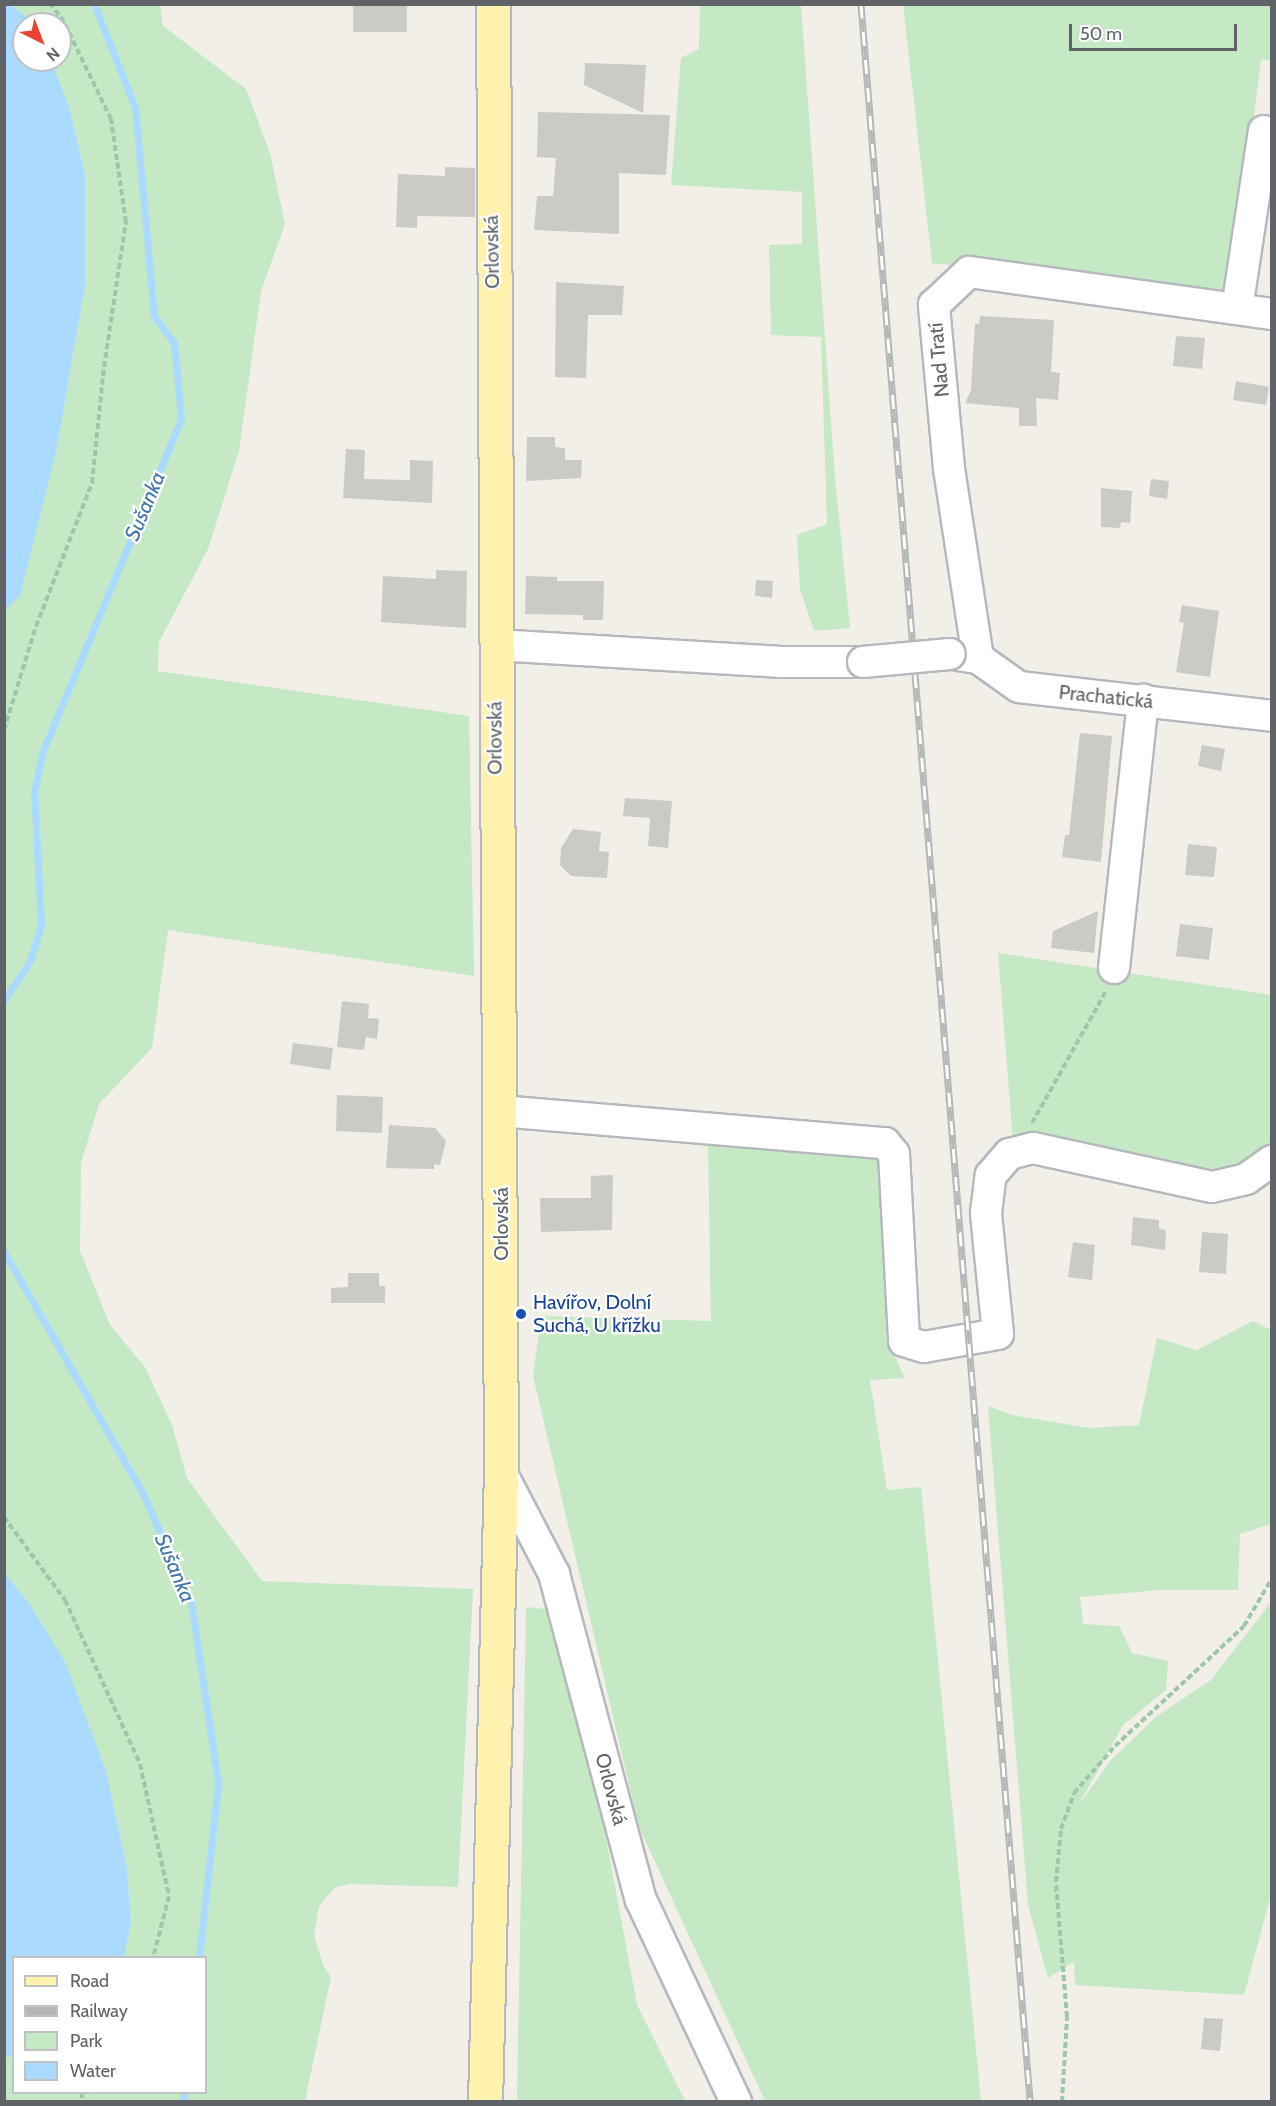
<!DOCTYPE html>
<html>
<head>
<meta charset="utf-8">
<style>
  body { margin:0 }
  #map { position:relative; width:1276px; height:2106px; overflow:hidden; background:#f1efe8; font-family:Cabin,sans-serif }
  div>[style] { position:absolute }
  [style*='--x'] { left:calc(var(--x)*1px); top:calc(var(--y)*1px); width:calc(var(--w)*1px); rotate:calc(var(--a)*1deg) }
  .green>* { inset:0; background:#c5e8c5 }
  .water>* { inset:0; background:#aadaff }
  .stream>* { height:7px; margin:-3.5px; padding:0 3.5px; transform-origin:3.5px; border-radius:3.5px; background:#aadaff }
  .building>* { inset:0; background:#cccac5 }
  .path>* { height:4px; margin-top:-2px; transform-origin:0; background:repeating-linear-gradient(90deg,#9cc7a9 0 6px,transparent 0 9px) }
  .roads { filter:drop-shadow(2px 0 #b5b8bc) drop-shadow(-2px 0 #b5b8bc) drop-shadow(0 2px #b5b8bc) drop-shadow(0 -2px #b5b8bc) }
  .minor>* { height:30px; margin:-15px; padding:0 15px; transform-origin:15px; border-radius:15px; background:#fff }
  .major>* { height:33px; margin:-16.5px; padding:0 16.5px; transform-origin:16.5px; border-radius:16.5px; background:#fff2af }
  .rail>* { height:7px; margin-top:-3.5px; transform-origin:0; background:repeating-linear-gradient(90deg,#fff 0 14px,#b6b7b8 0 28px); box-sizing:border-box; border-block:2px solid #b6b7b8 }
  .bridges { filter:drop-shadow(2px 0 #b5b8bc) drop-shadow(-2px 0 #b5b8bc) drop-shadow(0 2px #b5b8bc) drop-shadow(0 -2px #b5b8bc) }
  .minor-bridge>* { height:30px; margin:-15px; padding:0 15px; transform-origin:15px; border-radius:15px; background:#fff }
  .dots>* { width:16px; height:16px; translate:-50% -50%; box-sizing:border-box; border:3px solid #fff; border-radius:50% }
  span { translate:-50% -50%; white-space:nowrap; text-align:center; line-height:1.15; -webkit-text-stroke:4.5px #fff; paint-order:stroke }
  .street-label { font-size:20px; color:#5f6368 }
  .transit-label { font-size:20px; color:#164399 }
  .left { translate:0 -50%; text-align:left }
  .water-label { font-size:21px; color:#4174aa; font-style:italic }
  .frame { position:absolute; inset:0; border:6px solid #5f6368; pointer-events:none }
  .legend { position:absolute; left:12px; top:1956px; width:195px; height:138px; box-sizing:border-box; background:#fff; border:2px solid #bfc1c3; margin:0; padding:8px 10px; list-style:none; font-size:18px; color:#5f6368 }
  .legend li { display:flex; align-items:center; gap:12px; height:30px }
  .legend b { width:30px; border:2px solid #bfc1c3 }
  .north { position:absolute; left:12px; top:12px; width:60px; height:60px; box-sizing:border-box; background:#fff; border:2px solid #bfc1c3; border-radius:50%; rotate:138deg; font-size:16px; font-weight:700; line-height:24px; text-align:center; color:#5f6368 }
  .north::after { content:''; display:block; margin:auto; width:21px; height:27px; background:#ea4335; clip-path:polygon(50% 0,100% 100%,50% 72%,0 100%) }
  .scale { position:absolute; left:1069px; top:24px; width:168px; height:27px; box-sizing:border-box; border:3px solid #5f6368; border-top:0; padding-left:8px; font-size:18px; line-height:21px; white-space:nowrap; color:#5f6368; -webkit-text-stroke:4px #fff; paint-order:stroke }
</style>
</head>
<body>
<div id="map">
  <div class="green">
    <div style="clip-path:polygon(11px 5px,160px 5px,163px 26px,246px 89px,270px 153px,285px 224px,261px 291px,239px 451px,208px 549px,159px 642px,158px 671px,469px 716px,474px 976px,168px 930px,152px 1048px,99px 1104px,81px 1163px,80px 1251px,110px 1325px,145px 1367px,172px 1425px,187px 1478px,262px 1581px,473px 1589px,458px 1887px,351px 1884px,336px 1887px,324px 1899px,319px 1907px,314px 1935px,323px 1965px,331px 1977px,305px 2101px,5px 2101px,5px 2056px,13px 2056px,14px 2092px,206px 2092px,206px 1958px,124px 1957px,131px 1923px,127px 1868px,106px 1771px,29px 1603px,5px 1574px,4px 610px,20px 596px,57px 448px,85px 285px,85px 173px,69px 107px,51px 60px,60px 60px,60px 24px,35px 24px)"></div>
    <div style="clip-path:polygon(700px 5px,801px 5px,835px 478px,850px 628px,814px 631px,800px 589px,797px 535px,827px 524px,821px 337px,771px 335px,769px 245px,802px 244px,802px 192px,671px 185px,681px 58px,699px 49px)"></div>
    <div style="clip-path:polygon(903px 5px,1271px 5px,1271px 61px,1261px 59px,1231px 298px,932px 263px)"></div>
    <div style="clip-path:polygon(998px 953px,1271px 995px,1271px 1149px,1261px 1161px,1205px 1180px,1050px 1136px,1013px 1141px)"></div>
    <div style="clip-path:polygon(717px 1141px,862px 1147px,889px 1169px,900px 1269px,885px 1336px,905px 1378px,870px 1380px,887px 1490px,921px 1487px,981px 2101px,765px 2101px,639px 1827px,533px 1376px,541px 1316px,711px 1321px,708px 1146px)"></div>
    <div style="clip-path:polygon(1253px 1321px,1271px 1330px,1271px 1524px,1240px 1534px,1238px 1590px,1160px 1590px,1080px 1597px,1083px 1624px,1119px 1626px,1132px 1653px,1168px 1661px,1166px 1690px,1123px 1725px,1078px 1806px,1112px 1759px,1157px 1716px,1211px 1680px,1271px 1602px,1271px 1895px,1244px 1995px,1075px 1985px,1074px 1962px,1048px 1978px,1028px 1905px,988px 1406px,1012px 1415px,1089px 1428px,1139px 1425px,1157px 1338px,1197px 1350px)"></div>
    <div style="clip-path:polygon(526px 1607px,564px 1611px,637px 2005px,685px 2101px,517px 2102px)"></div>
  </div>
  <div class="water">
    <div style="clip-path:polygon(11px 5px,35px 24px,24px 24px,24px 60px,51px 60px,69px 107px,85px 173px,85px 285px,57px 448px,20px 596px,5px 610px,4px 5px)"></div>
    <div style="clip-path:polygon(5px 1574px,29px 1603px,65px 1662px,106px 1771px,127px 1868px,131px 1923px,124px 1957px,14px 1958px,13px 2056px,6px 2057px)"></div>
  </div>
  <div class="stream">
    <div style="--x:4;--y:1000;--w:47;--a:-56.3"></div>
    <div style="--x:30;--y:961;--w:39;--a:-73"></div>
    <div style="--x:41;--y:924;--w:132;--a:-93"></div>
    <div style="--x:34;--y:792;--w:40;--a:-78"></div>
    <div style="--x:42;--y:753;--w:362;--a:-67.4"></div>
    <div style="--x:181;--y:419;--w:76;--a:-95.3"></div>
    <div style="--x:174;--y:343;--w:34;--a:-127"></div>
    <div style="--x:154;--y:316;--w:209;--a:-95.2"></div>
    <div style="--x:135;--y:108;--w:112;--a:-111.5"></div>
    <div style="--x:4;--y:1252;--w:279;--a:60.1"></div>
    <div style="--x:143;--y:1494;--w:118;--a:66"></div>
    <div style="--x:191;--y:1602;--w:183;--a:81.5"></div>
    <div style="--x:218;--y:1783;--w:176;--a:96.2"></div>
    <div style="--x:183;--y:2102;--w:10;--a:-84"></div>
  </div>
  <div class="building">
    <div style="clip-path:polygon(353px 4px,407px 4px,407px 32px,353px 32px)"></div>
    <div style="clip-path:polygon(585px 63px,646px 65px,643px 113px,584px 85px)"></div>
    <div style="clip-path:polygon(538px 112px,670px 115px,666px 175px,619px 173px,619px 234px,534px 230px,537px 196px,553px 196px,556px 158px,537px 157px)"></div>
    <div style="clip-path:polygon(445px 167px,475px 168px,475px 217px,417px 216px,417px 228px,396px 227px,398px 174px,445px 176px)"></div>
    <div style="clip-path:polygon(556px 282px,624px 286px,622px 315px,588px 315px,586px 378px,555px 377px)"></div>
    <div style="clip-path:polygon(980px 316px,1054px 320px,1051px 372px,1060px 373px,1058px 400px,1036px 398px,1037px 426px,1019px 426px,1019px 408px,965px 403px,971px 390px,975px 323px,979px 324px)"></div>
    <div style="clip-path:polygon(1176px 336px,1205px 338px,1202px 369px,1173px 366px)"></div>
    <div style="clip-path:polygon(1236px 381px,1269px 387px,1266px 405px,1233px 400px)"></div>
    <div style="clip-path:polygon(527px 437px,555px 437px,555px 447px,565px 448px,565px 460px,582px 460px,581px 478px,526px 481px)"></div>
    <div style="clip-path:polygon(346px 449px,365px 450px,364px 479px,410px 480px,410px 460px,433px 461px,432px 503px,343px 498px)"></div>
    <div style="clip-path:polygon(1151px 479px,1169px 481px,1167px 499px,1149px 496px)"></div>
    <div style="clip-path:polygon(1101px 488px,1132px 491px,1130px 523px,1121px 522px,1120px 528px,1101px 527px)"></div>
    <div style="clip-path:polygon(436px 570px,467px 571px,466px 628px,381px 622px,383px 576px,436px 579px)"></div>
    <div style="clip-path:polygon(526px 576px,557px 577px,557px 581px,604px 581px,603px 620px,583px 620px,583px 615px,525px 614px)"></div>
    <div style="clip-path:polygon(756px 580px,773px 581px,772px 598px,755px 596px)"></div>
    <div style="clip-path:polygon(1182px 605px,1219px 611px,1210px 677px,1176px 672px,1184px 623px,1179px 622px)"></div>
    <div style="clip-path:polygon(1080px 733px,1112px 736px,1101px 862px,1062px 857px,1065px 835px,1069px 835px)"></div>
    <div style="clip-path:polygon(1202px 745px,1225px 749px,1221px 771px,1198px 766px)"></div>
    <div style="clip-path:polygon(625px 798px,672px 801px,668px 848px,648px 846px,650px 818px,623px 816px)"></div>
    <div style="clip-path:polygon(573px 829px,601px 832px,599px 851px,609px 852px,607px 878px,571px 876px,560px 865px,561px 848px)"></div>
    <div style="clip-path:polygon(1188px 844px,1217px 847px,1214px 877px,1185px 875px)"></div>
    <div style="clip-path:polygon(1098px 911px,1094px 953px,1051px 948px,1053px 931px)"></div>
    <div style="clip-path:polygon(1180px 924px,1213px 928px,1209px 960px,1176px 956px)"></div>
    <div style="clip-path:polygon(342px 1001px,369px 1004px,368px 1018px,379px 1019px,377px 1039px,366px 1037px,364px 1050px,337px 1047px)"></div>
    <div style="clip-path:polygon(293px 1043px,333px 1048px,330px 1070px,290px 1064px)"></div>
    <div style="clip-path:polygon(337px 1095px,383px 1097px,382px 1133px,336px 1131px)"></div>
    <div style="clip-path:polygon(389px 1125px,435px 1128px,446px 1141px,440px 1165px,434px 1164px,434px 1169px,386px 1168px)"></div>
    <div style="clip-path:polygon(613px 1175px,612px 1230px,541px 1232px,540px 1198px,591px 1198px,591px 1176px)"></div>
    <div style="clip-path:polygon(1133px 1217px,1159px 1220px,1159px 1229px,1166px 1230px,1165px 1250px,1131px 1245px)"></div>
    <div style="clip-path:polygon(1202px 1232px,1228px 1234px,1226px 1274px,1199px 1272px)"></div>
    <div style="clip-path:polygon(1073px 1242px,1095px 1245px,1092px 1280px,1068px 1277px)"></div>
    <div style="clip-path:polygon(348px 1273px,379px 1273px,379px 1286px,385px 1286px,385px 1303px,331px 1303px,331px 1288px,348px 1287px)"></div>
    <div style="clip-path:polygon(1204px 2018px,1223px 2019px,1220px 2051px,1201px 2049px)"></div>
  </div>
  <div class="path">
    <div style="--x:4;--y:730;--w:109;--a:-72.9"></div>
    <div style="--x:36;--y:626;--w:154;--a:-68.6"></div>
    <div style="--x:92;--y:483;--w:117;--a:-84.1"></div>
    <div style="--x:104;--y:367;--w:147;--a:-81.4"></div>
    <div style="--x:126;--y:222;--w:104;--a:-98.3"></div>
    <div style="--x:111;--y:119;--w:108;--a:-115.9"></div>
    <div style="--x:64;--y:22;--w:22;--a:-126"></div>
    <div style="--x:1032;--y:1123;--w:151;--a:-60.7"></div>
    <div style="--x:4;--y:1517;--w:103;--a:53.7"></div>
    <div style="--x:65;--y:1600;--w:180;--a:65.4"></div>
    <div style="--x:140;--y:1764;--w:135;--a:77.6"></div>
    <div style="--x:169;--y:1896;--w:64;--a:104.5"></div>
    <div style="--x:82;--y:2092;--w:10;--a:90"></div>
    <div style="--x:1062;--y:2102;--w:85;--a:-86.6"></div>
    <div style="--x:1067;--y:2017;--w:135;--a:-94.7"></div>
    <div style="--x:1056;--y:1882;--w:53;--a:-84.6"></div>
    <div style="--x:1061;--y:1829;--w:38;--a:-70"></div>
    <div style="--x:1074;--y:1793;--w:62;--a:-48.9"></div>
    <div style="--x:1115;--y:1746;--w:176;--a:-42.9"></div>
    <div style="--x:1244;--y:1626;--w:56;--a:-59.7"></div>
  </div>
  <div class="roads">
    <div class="minor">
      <div style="--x:1237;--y:309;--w:180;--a:-81.4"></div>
      <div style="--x:496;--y:645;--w:283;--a:3.4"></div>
      <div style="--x:778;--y:662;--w:85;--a:0"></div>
      <div style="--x:958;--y:655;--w:20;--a:9"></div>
      <div style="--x:978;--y:658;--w:50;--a:35.3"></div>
      <div style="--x:1019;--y:687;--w:255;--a:6.5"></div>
      <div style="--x:978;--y:658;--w:192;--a:-98.7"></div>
      <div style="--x:949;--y:468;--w:164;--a:-95.3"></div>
      <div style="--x:934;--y:305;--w:48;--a:-43.3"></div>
      <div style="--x:969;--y:272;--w:306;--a:7.9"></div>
      <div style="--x:1114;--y:968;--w:270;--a:-83.8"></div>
      <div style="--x:500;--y:1111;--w:386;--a:4.8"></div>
      <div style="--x:885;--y:1143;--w:14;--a:51"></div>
      <div style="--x:894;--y:1154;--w:187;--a:86.9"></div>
      <div style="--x:904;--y:1341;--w:21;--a:17"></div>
      <div style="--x:924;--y:1347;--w:75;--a:-10"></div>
      <div style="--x:998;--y:1334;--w:122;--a:-95.7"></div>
      <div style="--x:986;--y:1213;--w:38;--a:-83"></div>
      <div style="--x:991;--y:1175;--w:28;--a:-49"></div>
      <div style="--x:1009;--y:1154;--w:25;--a:-14"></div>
      <div style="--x:1033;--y:1148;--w:183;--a:12.3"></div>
      <div style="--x:1212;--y:1187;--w:35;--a:-13"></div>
      <div style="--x:1246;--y:1179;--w:32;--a:-35"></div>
      <div style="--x:501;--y:1472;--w:115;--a:62.5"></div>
      <div style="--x:554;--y:1574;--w:337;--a:75.1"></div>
      <div style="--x:641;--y:1900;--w:223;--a:64.8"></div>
    </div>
    <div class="major">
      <div style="--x:485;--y:2102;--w:630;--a:-88.55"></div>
      <div style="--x:501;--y:1472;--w:1468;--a:-90.31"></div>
    </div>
  </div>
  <div class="rail">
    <div style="--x:861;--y:4;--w:2105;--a:85.39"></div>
  </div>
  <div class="bridges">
    <div class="minor-bridge">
      <div style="--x:863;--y:662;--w:87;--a:-5.3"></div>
    </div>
  </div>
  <div class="dots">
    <div style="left:521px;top:1314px;background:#1a4fb4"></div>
  </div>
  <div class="street-label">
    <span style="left:492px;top:252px;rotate:-91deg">Orlovská</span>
    <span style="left:939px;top:360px;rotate:-95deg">Nad Tratí</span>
    <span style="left:1106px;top:697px;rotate:6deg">Prachatická</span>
    <span style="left:495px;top:738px;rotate:-90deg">Orlovská</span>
    <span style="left:501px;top:1224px;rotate:-90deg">Orlovská</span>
    <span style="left:611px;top:1789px;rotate:75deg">Orlovská</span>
  </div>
  <div class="transit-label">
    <span class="left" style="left:533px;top:1314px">Havířov, Dolní<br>Suchá, U křížku</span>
  </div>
  <div class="water-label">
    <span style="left:145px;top:506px;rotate:-67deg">Sušanka</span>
    <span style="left:175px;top:1568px;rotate:67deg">Sušanka</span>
  </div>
  <div class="frame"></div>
  <ul class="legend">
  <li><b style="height:8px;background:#fff2af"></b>Road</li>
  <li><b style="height:8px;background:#b6b7b8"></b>Railway</li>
  <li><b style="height:16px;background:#c5e8c5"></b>Park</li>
  <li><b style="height:16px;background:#aadaff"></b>Water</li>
  </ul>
  <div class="north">N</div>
  <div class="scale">50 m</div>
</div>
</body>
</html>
